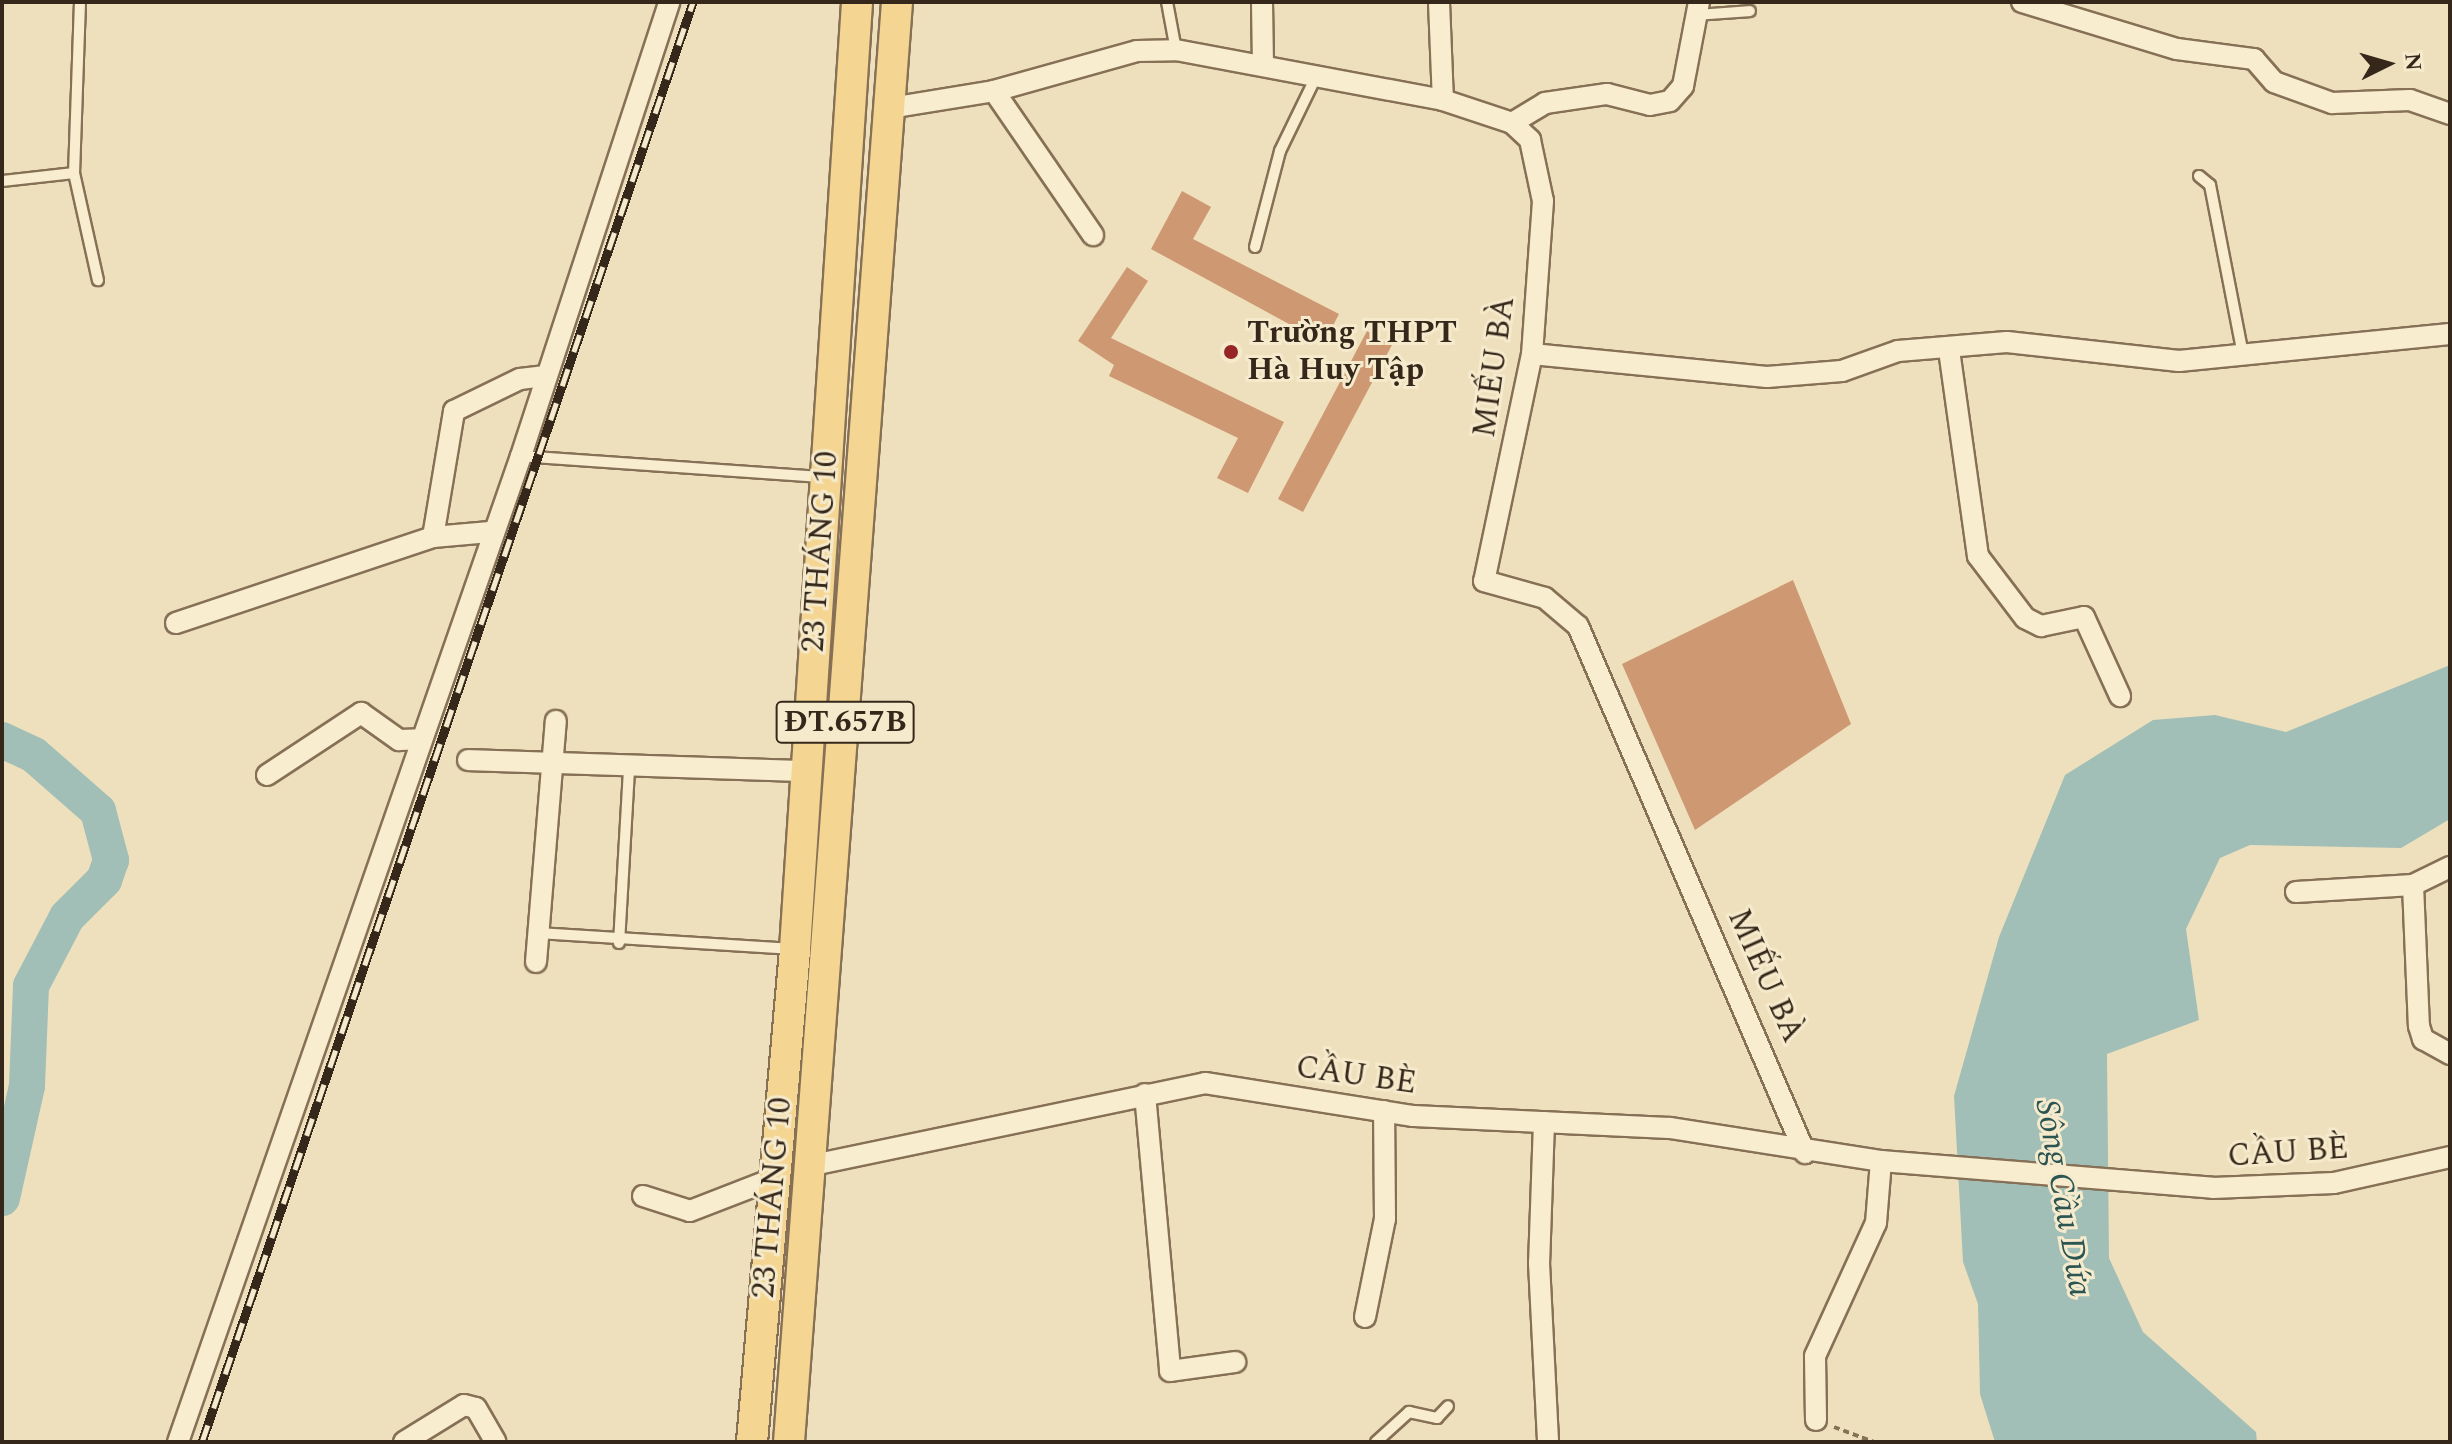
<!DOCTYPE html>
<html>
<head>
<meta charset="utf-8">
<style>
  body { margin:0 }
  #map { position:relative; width:2452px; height:1444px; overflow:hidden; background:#eee0bd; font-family:Spectral,serif }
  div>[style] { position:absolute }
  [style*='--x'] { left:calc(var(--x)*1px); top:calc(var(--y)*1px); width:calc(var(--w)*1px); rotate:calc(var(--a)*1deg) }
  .water>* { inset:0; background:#a1bfb7 }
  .river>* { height:36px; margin:-18px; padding:0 18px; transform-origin:18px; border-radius:18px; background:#a1bfb7 }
  .building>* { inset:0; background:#ce9872 }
  .path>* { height:4px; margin-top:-2px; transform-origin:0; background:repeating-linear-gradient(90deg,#867056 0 6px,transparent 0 10px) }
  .roads { filter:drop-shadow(2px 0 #867056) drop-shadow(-2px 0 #867056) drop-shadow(0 2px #867056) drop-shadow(0 -2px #867056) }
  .lane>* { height:10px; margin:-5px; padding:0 5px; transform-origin:5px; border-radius:5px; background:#f9edd0 }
  .street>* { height:20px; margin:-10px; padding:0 10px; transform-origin:10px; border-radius:10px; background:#f9edd0 }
  .primary>* { height:30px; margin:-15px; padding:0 15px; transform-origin:15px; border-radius:15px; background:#f4d692 }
  .rail>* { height:9px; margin-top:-4.5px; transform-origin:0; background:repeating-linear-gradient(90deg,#f6eacc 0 18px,#35281b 0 36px); box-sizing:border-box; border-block:2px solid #35281b }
  .dots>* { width:22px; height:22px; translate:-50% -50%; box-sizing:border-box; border:4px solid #f6eacc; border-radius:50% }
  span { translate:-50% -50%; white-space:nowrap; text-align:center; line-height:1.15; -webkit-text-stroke:6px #f6eacc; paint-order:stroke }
  .shield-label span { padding:2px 6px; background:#f6eacc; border:2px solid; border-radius:6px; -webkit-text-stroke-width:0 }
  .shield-label { font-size:30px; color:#35281b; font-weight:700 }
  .poi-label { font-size:32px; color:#35281b; font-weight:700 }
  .left { translate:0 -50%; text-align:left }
  .street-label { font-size:32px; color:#35281b }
  .water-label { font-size:34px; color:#2a5553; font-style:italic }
  .frame { position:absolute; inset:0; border:4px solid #35281b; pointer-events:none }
  .north { position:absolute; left:2348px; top:24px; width:80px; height:80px; -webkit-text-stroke:6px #f6eacc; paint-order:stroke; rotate:85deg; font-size:22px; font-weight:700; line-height:32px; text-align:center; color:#35281b }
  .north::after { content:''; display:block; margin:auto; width:28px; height:36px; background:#35281b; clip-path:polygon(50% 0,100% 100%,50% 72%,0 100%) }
</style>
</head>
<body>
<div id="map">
  <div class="water">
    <div style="clip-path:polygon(2450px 665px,2450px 819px,2401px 848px,2250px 845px,2220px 858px,2186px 929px,2199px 1020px,2107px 1054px,2109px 1258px,2143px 1332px,2256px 1432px,2257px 1442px,1995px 1442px,1980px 1394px,1978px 1304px,1963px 1262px,1954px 1096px,1999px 937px,2065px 775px,2153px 720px,2215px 715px,2286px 732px)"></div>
  </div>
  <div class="river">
    <div style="--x:2;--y:740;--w:35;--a:25"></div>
    <div style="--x:34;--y:755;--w:85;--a:41.2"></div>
    <div style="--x:98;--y:811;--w:51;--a:75.1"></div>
    <div style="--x:111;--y:860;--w:21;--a:109"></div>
    <div style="--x:104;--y:880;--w:52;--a:135"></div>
    <div style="--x:67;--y:917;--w:78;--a:117.6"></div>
    <div style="--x:31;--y:986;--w:100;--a:92.3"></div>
    <div style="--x:27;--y:1086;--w:115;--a:102.6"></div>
  </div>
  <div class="building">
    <div style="clip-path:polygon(1182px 191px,1211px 207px,1193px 239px,1339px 314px,1324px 343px,1151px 249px)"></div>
    <div style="clip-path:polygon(1127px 267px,1148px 281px,1111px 338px,1284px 422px,1248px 493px,1217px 478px,1238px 438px,1109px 376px,1114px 365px,1078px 341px)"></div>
    <div style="clip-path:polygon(1367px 331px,1392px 345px,1303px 512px,1278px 499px)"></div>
    <div style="clip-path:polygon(1793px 580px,1851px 724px,1695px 830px,1622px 664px)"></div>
  </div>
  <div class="path">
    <div style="--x:1834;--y:1427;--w:43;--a:20.6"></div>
  </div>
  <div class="roads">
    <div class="lane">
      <div style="--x:80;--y:2;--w:171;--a:92"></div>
      <div style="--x:74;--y:173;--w:110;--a:77.4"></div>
      <div style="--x:1167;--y:2;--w:49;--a:79.4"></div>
      <div style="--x:1696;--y:15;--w:54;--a:-4.2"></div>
      <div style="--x:2199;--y:176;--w:14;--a:39"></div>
      <div style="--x:2210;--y:185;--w:173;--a:79"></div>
      <div style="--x:2;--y:181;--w:72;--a:-6.3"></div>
      <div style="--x:1255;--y:247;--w:99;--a:-75.4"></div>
      <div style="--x:1280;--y:151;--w:82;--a:-64.1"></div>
      <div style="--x:521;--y:456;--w:303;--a:4"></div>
      <div style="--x:539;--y:933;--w:254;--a:3.6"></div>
      <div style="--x:619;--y:943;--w:174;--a:-86.7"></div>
      <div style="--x:1376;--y:1442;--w:45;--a:-42.3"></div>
      <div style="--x:1409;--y:1412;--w:29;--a:12"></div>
      <div style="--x:1437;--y:1418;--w:16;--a:-47"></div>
    </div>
    <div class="street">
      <div style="--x:1262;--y:2;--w:63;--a:89.1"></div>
      <div style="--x:1439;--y:2;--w:98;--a:87.7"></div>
      <div style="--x:2022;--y:2;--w:162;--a:16.9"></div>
      <div style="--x:2177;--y:49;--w:78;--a:7.4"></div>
      <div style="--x:2254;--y:59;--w:30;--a:49"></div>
      <div style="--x:2274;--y:82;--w:62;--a:19.9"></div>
      <div style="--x:2332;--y:103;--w:78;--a:-2.2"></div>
      <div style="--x:2410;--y:100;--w:42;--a:19.3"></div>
      <div style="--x:994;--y:91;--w:175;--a:55.5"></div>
      <div style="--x:890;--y:108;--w:105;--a:-9.3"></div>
      <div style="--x:994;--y:91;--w:148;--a:-15.6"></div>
      <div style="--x:1137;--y:51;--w:39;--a:-1"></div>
      <div style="--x:1176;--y:50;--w:272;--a:10.6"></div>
      <div style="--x:1443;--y:100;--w:73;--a:18.4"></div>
      <div style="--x:1512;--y:123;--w:25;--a:43"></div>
      <div style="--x:1530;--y:140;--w:62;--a:78"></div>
      <div style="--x:1543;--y:201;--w:153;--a:94.1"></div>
      <div style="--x:1532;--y:354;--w:232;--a:101.9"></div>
      <div style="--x:1484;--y:581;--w:63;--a:15.6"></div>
      <div style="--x:1545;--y:598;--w:43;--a:40.3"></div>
      <div style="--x:1578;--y:626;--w:574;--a:66.7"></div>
      <div style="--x:1512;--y:123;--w:39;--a:-31"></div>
      <div style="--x:1545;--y:103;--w:63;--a:-8.3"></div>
      <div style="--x:1607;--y:94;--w:44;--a:14.3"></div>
      <div style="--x:1650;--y:105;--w:20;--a:-11"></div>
      <div style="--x:1670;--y:101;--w:20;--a:-49"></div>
      <div style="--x:1683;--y:86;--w:86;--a:-79.2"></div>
      <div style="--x:1949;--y:350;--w:208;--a:82"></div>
      <div style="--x:1978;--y:556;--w:78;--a:52.8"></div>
      <div style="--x:2025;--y:618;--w:18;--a:27"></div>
      <div style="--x:2041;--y:626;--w:44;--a:-11.8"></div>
      <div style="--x:2084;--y:617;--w:87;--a:65.5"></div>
      <div style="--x:1532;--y:354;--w:236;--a:5.6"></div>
      <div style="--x:1767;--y:377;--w:75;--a:-4.6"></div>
      <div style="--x:1842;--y:371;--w:59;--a:-19.7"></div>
      <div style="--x:1898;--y:351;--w:109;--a:-4.7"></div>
      <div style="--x:2007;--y:342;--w:173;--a:6.3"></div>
      <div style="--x:2179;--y:361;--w:272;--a:-5.7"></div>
      <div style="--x:433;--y:537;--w:128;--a:-80.5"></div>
      <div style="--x:454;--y:411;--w:73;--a:-25.9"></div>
      <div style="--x:520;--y:379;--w:26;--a:-7"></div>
      <div style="--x:176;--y:623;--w:271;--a:-18.5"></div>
      <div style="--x:433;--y:537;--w:57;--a:-5"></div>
      <div style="--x:468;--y:760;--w:338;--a:1.9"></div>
      <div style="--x:267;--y:775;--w:113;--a:-33.4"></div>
      <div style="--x:361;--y:713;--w:47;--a:35.4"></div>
      <div style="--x:399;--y:740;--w:23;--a:-2"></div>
      <div style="--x:2413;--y:885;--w:41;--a:-25.9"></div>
      <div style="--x:2296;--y:892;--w:117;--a:-3.4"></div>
      <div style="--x:2413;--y:885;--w:141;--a:87.6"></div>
      <div style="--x:2419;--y:1026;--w:14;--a:73"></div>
      <div style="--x:2423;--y:1039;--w:31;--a:29"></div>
      <div style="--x:536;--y:962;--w:242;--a:-85.3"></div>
      <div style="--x:1145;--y:1094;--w:278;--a:84.8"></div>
      <div style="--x:1170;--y:1371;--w:66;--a:-7.9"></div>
      <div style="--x:1544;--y:1122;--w:141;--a:92"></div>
      <div style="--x:1539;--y:1263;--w:179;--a:87.1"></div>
      <div style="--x:813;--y:1165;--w:400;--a:-11.8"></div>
      <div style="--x:1205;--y:1083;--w:211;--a:9"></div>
      <div style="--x:1413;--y:1116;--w:257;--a:2.7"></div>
      <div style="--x:1670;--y:1128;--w:214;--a:8.9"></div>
      <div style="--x:1881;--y:1161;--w:333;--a:4.6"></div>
      <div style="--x:2213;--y:1188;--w:121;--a:-2.4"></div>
      <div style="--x:2334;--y:1183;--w:119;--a:-12.6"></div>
      <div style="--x:643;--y:1196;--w:49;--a:17.7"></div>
      <div style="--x:690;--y:1211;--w:91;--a:-21.2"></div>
      <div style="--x:1365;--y:1317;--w:100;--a:-78.5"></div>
      <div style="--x:1385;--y:1219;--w:108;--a:-90.5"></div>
      <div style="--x:1816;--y:1420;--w:64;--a:-90.9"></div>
      <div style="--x:1815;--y:1356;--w:146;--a:-65.4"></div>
      <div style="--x:1876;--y:1223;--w:62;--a:-85.4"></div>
      <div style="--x:178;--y:1442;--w:1044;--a:-70.82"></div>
      <div style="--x:521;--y:456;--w:478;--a:-71.9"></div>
      <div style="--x:404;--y:1442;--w:70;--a:-31.7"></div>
      <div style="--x:464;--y:1405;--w:12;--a:14"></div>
      <div style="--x:476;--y:1408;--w:39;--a:60"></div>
    </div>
    <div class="primary">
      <div style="--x:752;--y:1442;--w:495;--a:-85"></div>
      <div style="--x:795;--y:949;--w:949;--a:-86.25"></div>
      <div style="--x:789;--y:1442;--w:1444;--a:-85.71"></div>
    </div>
  </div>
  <div class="rail">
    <div style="--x:202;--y:1442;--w:1521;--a:-71.17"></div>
  </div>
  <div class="dots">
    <div style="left:1231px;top:352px;background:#962525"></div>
  </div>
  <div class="shield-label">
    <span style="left:845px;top:722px">ĐT.657B</span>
  </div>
  <div class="poi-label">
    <span class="left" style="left:1247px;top:352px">Trường THPT<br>Hà Huy Tập</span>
  </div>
  <div class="street-label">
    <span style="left:1495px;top:367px;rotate:-82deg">MIẾU BÀ</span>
    <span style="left:821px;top:552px;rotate:-86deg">23 THÁNG 10</span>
    <span style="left:1765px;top:976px;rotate:66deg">MIẾU BÀ</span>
    <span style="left:1356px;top:1076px;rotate:8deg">CẦU BÈ</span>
    <span style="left:2288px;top:1153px;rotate:-4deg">CẦU BÈ</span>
    <span style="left:773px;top:1198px;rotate:-85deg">23 THÁNG 10</span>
  </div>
  <div class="water-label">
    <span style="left:2063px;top:1198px;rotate:80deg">Sông Cầu Dứa</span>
  </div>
  <div class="frame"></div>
  <div class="north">N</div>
</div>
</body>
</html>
